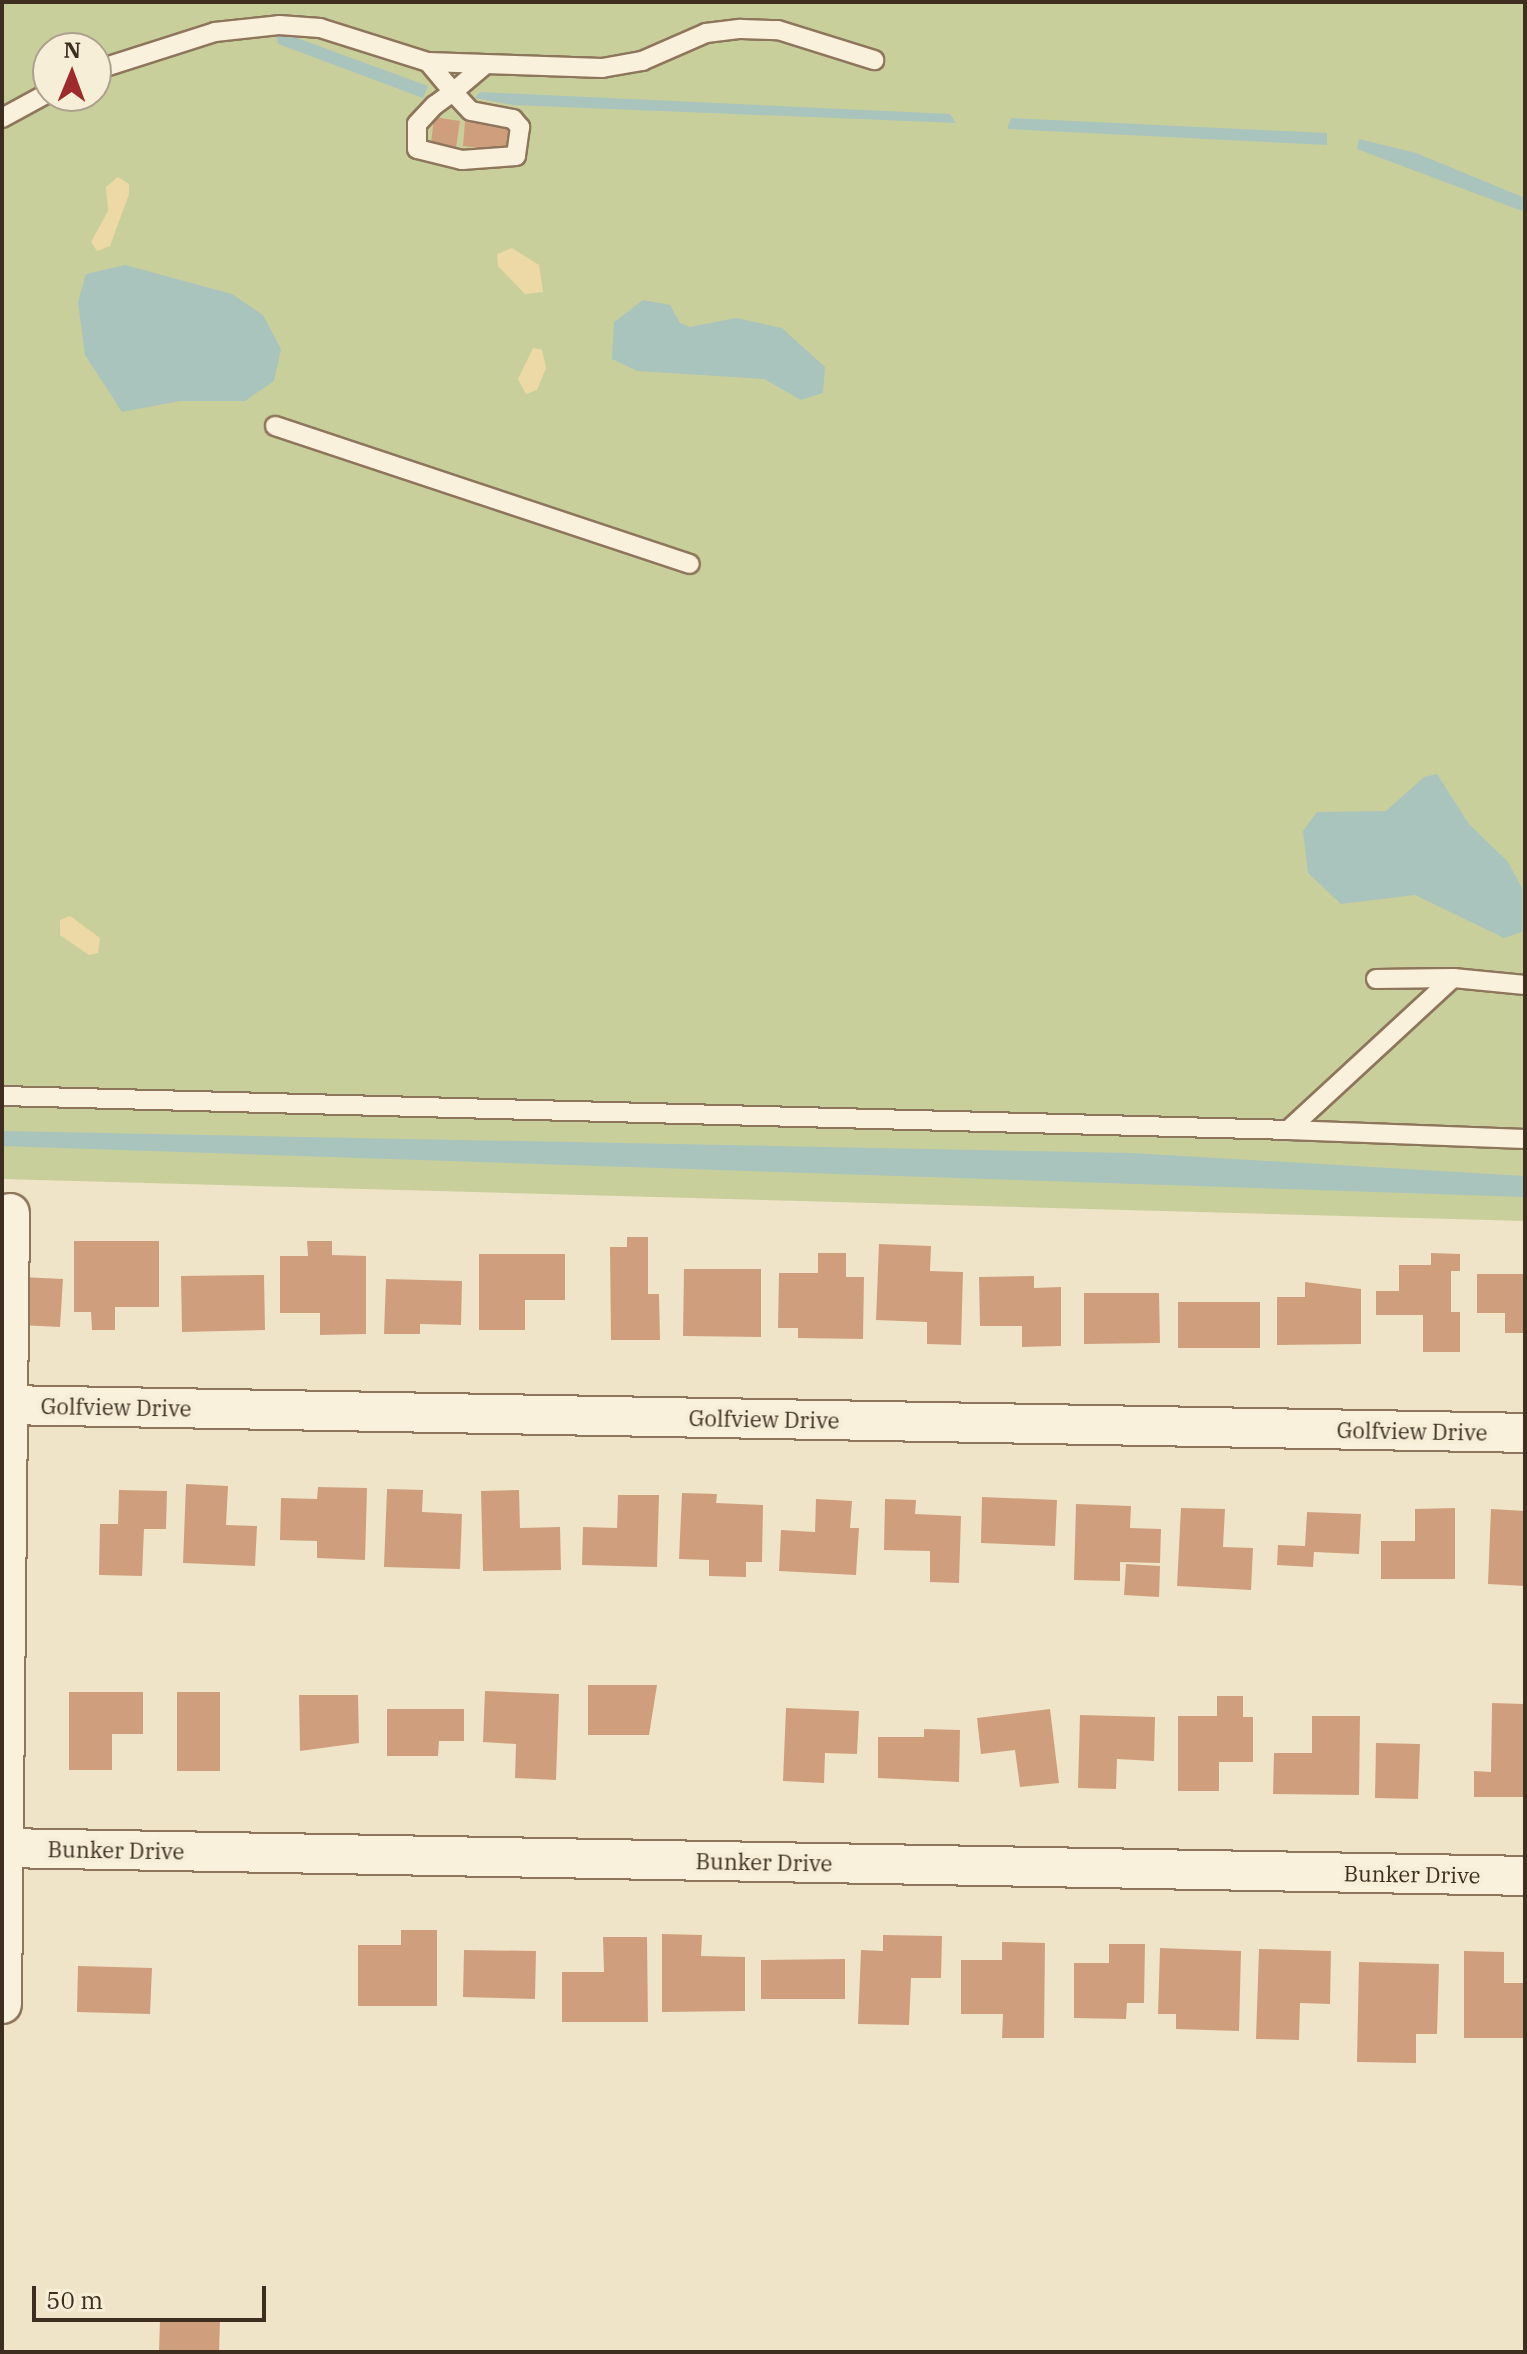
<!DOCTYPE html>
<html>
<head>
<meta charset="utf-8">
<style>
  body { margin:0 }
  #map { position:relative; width:1527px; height:2354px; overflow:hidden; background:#f0e4c8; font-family:"IBM Plex Serif",serif }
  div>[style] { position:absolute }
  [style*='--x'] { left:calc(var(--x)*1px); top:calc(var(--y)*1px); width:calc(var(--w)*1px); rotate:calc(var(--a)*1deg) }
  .green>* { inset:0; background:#c9cf9b }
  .sand>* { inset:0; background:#ecd9a5 }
  .water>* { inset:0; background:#a9c4bc }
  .building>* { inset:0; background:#cf9f7d }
  .roads { filter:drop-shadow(2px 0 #8d765c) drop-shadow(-2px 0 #8d765c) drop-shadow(0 2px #8d765c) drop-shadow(0 -2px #8d765c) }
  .service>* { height:18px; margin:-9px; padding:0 9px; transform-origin:9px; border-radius:9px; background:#faf1dc }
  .minor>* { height:38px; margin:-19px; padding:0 19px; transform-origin:19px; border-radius:19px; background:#faf1dc }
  span { translate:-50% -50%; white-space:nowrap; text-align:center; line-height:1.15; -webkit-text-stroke:8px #f7eed8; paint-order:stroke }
  .street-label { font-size:22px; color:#3d2e20 }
  .frame { position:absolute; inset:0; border:4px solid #3d2e20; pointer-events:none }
  .north { position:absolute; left:32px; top:32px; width:80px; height:80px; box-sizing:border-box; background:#f7eed8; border:2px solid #ada18e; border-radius:50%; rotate:1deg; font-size:22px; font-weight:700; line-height:32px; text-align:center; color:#3d2e20 }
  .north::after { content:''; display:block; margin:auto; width:28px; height:36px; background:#9e2a2b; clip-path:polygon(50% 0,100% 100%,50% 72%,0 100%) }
  .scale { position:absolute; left:32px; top:2286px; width:234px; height:36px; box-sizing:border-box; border:4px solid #3d2e20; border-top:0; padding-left:10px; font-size:24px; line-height:28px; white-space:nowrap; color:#3d2e20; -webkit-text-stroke:6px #f7eed8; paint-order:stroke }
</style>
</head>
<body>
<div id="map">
  <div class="green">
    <div style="clip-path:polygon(evenodd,2px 2px,1525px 2px,1525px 1221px,2px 1179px,2px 2px,48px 48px,96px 48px,96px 96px,48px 96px,48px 48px)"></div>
  </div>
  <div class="sand">
    <div style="clip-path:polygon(118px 177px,129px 184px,129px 194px,110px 246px,97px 251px,91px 242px,108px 211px,106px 187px)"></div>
    <div style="clip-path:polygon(512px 248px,539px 265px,543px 292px,525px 294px,498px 266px,497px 254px)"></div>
    <div style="clip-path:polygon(533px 348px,542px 350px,546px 368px,537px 390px,526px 394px,518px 379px)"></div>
    <div style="clip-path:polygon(70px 916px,100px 938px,98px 953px,89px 955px,60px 935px,60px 920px)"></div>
  </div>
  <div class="water">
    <div style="clip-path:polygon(286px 34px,428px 86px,423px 98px,278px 44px,277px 37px)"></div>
    <div style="clip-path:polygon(480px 92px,950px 114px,956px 123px,513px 105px,475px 98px)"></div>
    <div style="clip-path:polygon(1011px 118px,1327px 133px,1327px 145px,1007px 129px)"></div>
    <div style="clip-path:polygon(1359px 139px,1416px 153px,1525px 198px,1525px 212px,1357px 149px)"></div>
    <div style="clip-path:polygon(125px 265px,232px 294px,263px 315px,281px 349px,274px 381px,245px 401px,180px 401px,122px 412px,85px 355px,78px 302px,86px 274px)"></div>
    <div style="clip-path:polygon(643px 300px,670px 305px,680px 323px,690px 327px,736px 318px,782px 328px,825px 367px,823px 393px,801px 400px,764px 379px,637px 371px,612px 359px,614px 322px)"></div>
    <div style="clip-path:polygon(1437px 774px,1469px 824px,1508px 862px,1522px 888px,1522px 932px,1504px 938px,1415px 895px,1341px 904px,1308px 873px,1303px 831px,1317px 812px,1386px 811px,1424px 777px)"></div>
    <div style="clip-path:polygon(2px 1131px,1131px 1153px,1525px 1176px,1525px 1197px,2px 1146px)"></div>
  </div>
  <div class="building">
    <div style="clip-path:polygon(434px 117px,460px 121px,456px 148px,431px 144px)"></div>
    <div style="clip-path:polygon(465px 121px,513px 126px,509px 152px,463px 146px)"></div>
    <div style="clip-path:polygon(627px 1237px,648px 1237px,648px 1294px,659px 1294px,660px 1340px,611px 1340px,610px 1247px,627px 1247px)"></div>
    <div style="clip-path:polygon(74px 1241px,159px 1241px,159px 1307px,115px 1307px,115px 1330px,92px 1330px,91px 1312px,74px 1312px)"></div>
    <div style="clip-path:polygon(307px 1241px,332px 1241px,332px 1255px,366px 1256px,366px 1334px,320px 1335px,320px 1313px,280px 1313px,280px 1256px,308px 1256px)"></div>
    <div style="clip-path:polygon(879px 1244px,931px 1246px,930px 1271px,963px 1272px,961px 1345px,927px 1344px,927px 1322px,876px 1320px)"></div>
    <div style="clip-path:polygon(818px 1253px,846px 1253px,846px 1277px,864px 1277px,863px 1339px,798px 1338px,798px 1328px,778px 1328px,779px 1273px,818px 1273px)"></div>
    <div style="clip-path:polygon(1431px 1253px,1460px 1254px,1460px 1271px,1451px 1271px,1451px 1312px,1460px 1312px,1460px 1352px,1423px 1352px,1423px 1315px,1376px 1315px,1376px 1291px,1399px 1291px,1399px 1265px,1431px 1265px)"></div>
    <div style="clip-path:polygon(479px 1254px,565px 1254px,565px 1300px,525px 1300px,525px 1330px,479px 1330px)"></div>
    <div style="clip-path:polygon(684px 1269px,761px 1269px,761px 1337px,683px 1336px)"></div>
    <div style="clip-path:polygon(1477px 1274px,1525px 1274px,1525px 1333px,1505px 1333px,1505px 1313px,1477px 1313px)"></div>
    <div style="clip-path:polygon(264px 1275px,265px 1330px,182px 1332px,181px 1276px)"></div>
    <div style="clip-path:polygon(1034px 1276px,1034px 1288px,1061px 1287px,1061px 1346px,1022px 1347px,1022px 1326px,980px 1326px,979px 1277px)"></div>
    <div style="clip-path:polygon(21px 1277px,63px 1279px,60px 1327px,19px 1325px)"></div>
    <div style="clip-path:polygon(386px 1279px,462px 1281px,461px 1325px,420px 1324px,420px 1334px,384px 1334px)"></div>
    <div style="clip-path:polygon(1305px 1282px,1361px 1289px,1361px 1344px,1277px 1345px,1277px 1297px,1305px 1297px)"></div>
    <div style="clip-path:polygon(1084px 1293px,1159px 1293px,1160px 1343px,1084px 1344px)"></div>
    <div style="clip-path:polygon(1178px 1302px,1260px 1302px,1260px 1348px,1178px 1348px)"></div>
    <div style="clip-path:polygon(186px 1484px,228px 1486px,226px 1525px,257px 1526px,255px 1566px,183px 1563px)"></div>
    <div style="clip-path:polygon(318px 1487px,367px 1488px,365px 1560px,317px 1558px,317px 1541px,280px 1540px,281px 1498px,317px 1499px)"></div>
    <div style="clip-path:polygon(387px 1489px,423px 1490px,422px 1512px,462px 1514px,460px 1569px,384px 1567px)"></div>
    <div style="clip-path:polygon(119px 1490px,167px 1491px,166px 1529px,144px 1529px,142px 1576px,99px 1575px,100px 1524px,118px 1524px)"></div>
    <div style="clip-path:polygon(519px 1490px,520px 1528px,560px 1527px,561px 1570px,483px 1571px,481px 1491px)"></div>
    <div style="clip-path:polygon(682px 1493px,717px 1494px,716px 1503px,763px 1505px,762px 1562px,746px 1562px,746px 1577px,709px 1576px,709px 1560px,679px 1559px)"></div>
    <div style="clip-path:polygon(618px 1495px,659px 1495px,657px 1567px,582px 1565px,583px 1527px,617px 1528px)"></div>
    <div style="clip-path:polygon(982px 1497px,1057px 1500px,1055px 1546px,981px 1543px)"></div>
    <div style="clip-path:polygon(816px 1499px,852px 1501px,850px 1528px,859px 1528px,856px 1575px,779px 1571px,781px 1530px,815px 1532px)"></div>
    <div style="clip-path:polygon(885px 1499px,916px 1500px,915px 1514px,961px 1516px,959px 1583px,930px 1582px,930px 1551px,884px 1550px)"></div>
    <div style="clip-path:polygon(1076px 1504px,1131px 1506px,1130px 1528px,1161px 1529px,1160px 1563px,1120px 1562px,1120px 1581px,1074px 1580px)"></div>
    <div style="clip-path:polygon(1181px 1508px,1225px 1509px,1223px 1547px,1253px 1548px,1251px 1590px,1177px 1586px)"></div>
    <div style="clip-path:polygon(1455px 1508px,1455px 1579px,1381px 1579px,1381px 1541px,1415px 1541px,1415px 1509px)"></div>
    <div style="clip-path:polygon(1491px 1509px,1525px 1511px,1525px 1586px,1488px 1584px)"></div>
    <div style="clip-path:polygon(1307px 1512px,1361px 1514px,1359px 1554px,1314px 1552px,1313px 1567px,1277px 1565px,1278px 1545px,1305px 1546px)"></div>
    <div style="clip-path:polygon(1126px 1564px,1160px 1566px,1159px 1597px,1124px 1595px)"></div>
    <div style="clip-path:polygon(588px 1685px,657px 1685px,649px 1735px,588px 1735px)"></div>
    <div style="clip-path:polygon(485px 1691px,559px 1694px,556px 1780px,515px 1778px,516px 1744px,483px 1742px)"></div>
    <div style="clip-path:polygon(69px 1692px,143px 1692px,143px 1734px,112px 1734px,112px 1770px,69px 1770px)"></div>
    <div style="clip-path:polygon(177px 1692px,220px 1692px,220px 1771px,177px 1771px)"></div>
    <div style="clip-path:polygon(299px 1695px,358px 1695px,359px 1743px,300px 1751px)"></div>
    <div style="clip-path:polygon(1217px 1696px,1243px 1696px,1243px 1717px,1253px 1717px,1253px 1762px,1219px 1762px,1219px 1791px,1178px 1791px,1178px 1716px,1217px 1716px)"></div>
    <div style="clip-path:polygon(1492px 1703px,1525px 1704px,1525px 1797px,1474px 1797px,1474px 1771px,1491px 1772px)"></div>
    <div style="clip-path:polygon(786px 1708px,859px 1711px,857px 1754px,825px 1753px,824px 1783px,783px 1781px)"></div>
    <div style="clip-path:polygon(387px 1709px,464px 1709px,464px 1741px,439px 1741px,438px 1756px,387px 1756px)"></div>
    <div style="clip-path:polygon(1050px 1709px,1059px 1783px,1020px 1787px,1015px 1750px,981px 1754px,977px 1718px)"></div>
    <div style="clip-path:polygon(1080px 1715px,1155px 1717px,1154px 1761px,1117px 1759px,1116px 1789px,1078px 1788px)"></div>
    <div style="clip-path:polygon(1312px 1716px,1360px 1716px,1359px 1795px,1273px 1794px,1274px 1753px,1312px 1753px)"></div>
    <div style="clip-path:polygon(924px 1729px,960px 1730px,959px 1782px,878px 1778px,878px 1737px,924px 1737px)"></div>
    <div style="clip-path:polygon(1376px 1743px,1420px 1744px,1418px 1799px,1375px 1798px)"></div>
    <div style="clip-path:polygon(401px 1930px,437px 1930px,437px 2006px,358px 2006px,358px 1945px,401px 1945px)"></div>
    <div style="clip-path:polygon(662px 1934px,702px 1935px,701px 1956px,745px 1957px,745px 2011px,662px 2012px)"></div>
    <div style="clip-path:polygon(883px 1935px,942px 1936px,941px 1978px,911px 1978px,909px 2025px,858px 2024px,861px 1950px,883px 1951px)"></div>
    <div style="clip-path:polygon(603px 1937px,647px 1937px,648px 2022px,562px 2022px,562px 1972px,604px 1972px)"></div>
    <div style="clip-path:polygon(1002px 1942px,1045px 1943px,1044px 2038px,1002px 2038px,1003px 2014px,961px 2014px,961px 1960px,1002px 1960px)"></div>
    <div style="clip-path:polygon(1109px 1944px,1145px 1944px,1144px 2003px,1127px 2003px,1126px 2019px,1074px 2018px,1074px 1963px,1109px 1963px)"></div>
    <div style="clip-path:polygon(1160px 1948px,1241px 1951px,1239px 2031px,1176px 2029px,1176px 2014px,1158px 2014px)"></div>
    <div style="clip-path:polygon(1259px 1949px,1331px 1951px,1330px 2004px,1300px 2003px,1299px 2040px,1256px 2039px)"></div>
    <div style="clip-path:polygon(464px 1950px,536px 1951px,535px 1999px,463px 1997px)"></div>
    <div style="clip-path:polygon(1464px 1951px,1504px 1952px,1504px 1983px,1525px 1983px,1525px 2038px,1464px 2038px)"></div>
    <div style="clip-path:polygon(845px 1959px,845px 1999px,761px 1999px,761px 1960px)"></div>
    <div style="clip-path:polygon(1359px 1962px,1439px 1964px,1437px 2034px,1416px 2034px,1416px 2063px,1357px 2062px)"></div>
    <div style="clip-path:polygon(78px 1966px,152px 1968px,150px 2014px,77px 2012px)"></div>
    <div style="clip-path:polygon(160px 2320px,220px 2321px,219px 2352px,159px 2352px)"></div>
  </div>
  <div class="roads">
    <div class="service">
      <div style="--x:486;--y:64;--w:58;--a:-178"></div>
      <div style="--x:428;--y:62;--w:39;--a:50"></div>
      <div style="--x:453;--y:92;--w:26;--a:47"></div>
      <div style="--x:471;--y:111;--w:43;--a:10.8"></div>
      <div style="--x:513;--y:119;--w:11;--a:49"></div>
      <div style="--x:520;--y:127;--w:29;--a:98"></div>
      <div style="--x:516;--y:156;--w:54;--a:175.8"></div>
      <div style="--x:462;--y:160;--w:46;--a:-166.3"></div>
      <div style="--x:417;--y:149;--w:25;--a:-90"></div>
      <div style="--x:417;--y:124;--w:26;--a:-47"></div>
      <div style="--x:435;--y:105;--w:22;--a:-36"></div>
      <div style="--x:453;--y:92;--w:43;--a:-40.3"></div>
      <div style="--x:486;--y:64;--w:116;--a:2"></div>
      <div style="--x:602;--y:68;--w:41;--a:-9.9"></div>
      <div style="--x:642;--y:61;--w:70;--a:-23.6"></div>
      <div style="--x:706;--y:33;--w:35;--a:-7"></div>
      <div style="--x:741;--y:29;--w:37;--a:2"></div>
      <div style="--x:778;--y:30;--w:101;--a:17.4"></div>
      <div style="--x:96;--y:70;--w:125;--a:-17.7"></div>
      <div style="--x:215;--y:32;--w:64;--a:-6.2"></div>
      <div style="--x:279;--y:25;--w:41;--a:4.2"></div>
      <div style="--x:320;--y:28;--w:113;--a:17.5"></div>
      <div style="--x:2;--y:118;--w:52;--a:-28.5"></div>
      <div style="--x:275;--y:426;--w:437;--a:18.4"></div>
      <div style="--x:1376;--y:979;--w:77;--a:-0.7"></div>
      <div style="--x:1525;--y:985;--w:72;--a:-174.4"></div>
      <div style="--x:1453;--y:978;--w:224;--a:137.3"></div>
      <div style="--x:1288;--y:1130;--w:237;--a:2.2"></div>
      <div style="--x:2;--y:1096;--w:1286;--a:1.51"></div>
    </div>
    <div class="minor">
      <div style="--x:4;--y:1405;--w:1521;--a:1.05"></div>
      <div style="--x:3;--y:1848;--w:1522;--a:1.05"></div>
      <div style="--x:2;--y:2004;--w:791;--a:-89.42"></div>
    </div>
  </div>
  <div class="street-label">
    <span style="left:116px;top:1407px;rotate:1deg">Golfview Drive</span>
    <span style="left:764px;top:1419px;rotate:1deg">Golfview Drive</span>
    <span style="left:1412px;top:1431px;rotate:1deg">Golfview Drive</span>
    <span style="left:116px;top:1850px;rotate:1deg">Bunker Drive</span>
    <span style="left:764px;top:1862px;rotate:1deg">Bunker Drive</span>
    <span style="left:1412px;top:1874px;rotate:1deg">Bunker Drive</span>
  </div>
  <div class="frame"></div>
  <div class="north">N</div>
  <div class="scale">50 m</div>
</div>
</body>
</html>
